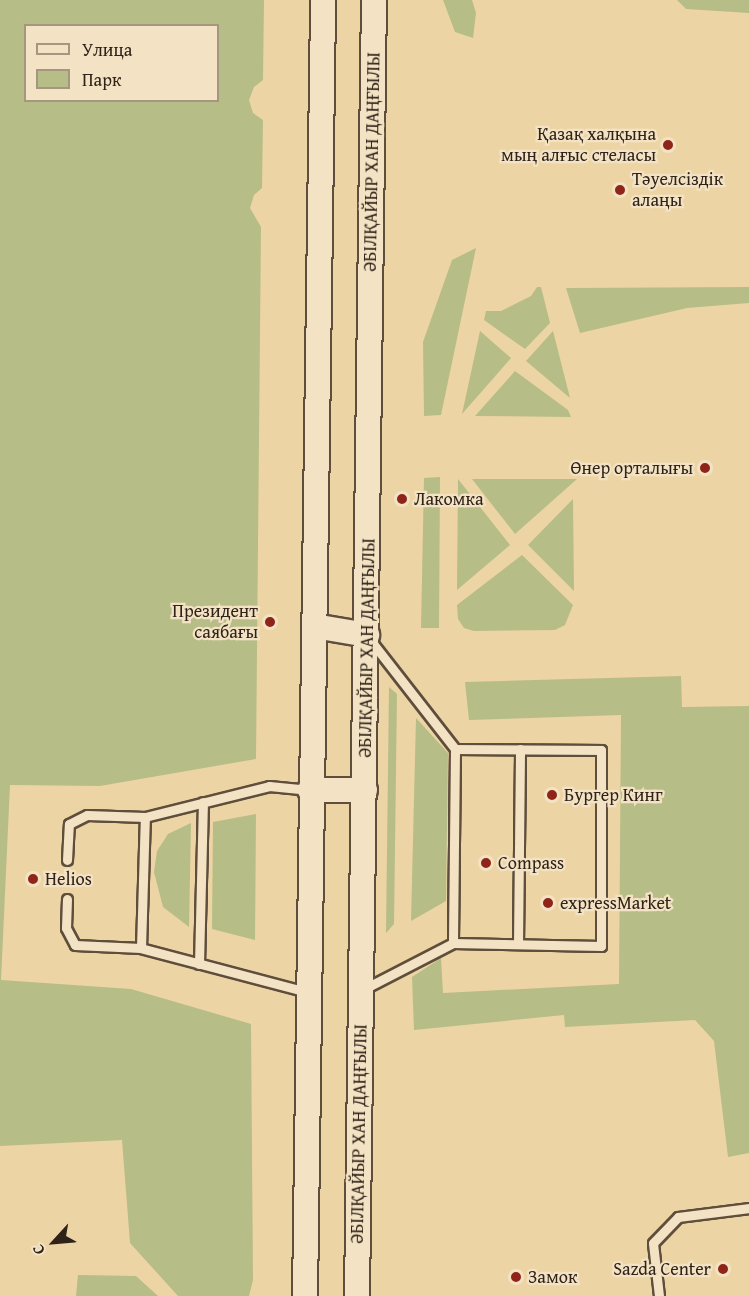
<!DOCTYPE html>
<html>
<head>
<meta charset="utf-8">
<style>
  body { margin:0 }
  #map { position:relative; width:749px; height:1296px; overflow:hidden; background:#edd4a4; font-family:"Gentium Book Plus",serif }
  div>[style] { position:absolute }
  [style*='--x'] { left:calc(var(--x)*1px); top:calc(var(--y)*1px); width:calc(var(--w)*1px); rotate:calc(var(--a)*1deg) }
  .green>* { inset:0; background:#b7bd86 }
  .roads { filter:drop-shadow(2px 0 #5e4e3b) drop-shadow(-2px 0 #5e4e3b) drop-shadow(0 2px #5e4e3b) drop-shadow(0 -2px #5e4e3b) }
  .lane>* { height:9px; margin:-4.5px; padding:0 4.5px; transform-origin:4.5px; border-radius:4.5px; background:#f3e3c4 }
  .secondary>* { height:24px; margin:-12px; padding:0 12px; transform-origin:12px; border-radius:12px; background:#f3e3c4 }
  .dots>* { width:16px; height:16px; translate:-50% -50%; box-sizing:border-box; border:3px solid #f3e3c4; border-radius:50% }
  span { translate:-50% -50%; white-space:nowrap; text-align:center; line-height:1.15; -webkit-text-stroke:4.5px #f3e3c4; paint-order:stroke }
  .poi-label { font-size:18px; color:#2f2218 }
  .right { translate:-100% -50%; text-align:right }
  .left { translate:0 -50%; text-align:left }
  .street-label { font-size:18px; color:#2f2218 }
  .legend { position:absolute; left:24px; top:24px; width:195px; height:78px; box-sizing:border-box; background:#f3e3c4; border:2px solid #a5967f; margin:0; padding:8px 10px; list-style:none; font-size:18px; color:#2f2218 }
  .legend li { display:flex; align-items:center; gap:12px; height:30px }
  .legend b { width:30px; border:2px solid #a5967f }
  .north { position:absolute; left:24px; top:1212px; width:60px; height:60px; -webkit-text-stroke:4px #f3e3c4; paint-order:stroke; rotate:244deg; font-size:16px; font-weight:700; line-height:24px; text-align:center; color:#2f2218 }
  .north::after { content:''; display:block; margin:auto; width:21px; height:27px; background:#2f2218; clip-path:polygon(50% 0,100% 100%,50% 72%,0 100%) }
</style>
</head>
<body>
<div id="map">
  <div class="green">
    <div style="clip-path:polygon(evenodd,0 0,264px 0,263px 80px,254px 87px,249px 100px,253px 113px,263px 120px,262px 188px,254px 195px,250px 208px,261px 227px,256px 759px,100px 786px,10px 785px,1px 980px,131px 989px,251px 1024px,253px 1280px,249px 1296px,178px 1296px,130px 1243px,122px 1140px,0 1146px,0 0,26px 26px,218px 26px,218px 100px,26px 100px,26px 26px)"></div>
    <div style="clip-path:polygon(443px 0,472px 0,476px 13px,473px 38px,455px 32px)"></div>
    <div style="clip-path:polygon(677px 0,749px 0,749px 13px,686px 9px)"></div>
    <div style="clip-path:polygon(476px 248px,441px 415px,424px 416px,423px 342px,452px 260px)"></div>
    <div style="clip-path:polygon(537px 287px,541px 287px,550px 323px,525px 349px,484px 320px,486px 311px,501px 311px,531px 296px)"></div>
    <div style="clip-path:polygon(749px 287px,749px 303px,687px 308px,580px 333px,566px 288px)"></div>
    <div style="clip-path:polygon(480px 331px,511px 358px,462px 414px)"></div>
    <div style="clip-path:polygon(553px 331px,570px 398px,526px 361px)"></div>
    <div style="clip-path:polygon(515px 371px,568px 410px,571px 417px,475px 416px)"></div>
    <div style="clip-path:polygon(440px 477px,439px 628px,421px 628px,424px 478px)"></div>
    <div style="clip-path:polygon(458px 479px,510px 545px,457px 590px)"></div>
    <div style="clip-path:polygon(472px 479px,577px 479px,515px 534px)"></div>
    <div style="clip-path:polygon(573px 499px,574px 591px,528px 545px)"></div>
    <div style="clip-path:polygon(522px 555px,573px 605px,565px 625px,555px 630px,474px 631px,464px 628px,458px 619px,457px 605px)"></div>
    <div style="clip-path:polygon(681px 676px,682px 707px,749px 706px,749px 1153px,728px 1157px,714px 1041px,695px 1020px,565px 1027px,564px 1015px,414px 1030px,412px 977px,441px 958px,443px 993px,619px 984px,621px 715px,469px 720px,465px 682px)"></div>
    <div style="clip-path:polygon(389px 687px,397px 694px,394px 924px,386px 933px)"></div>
    <div style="clip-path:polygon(416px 718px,448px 753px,446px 901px,411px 921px)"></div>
    <div style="clip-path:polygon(256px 814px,255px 940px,212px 929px,213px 822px)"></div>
    <div style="clip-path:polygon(191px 823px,189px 927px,163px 907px,154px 872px,157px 851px,168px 834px)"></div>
    <div style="clip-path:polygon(78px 1275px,136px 1276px,158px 1296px,76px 1296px)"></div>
  </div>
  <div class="roads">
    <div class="lane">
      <div style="--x:371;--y:641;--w:137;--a:52.1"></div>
      <div style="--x:455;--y:749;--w:194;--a:90.6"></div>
      <div style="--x:67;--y:860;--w:36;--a:-87"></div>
      <div style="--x:69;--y:824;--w:20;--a:-27"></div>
      <div style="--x:87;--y:815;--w:58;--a:2"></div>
      <div style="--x:67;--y:899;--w:29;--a:92"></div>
      <div style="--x:66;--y:928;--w:19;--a:62"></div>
      <div style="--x:75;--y:945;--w:66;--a:2.6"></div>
      <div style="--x:518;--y:944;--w:195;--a:-89.4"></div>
      <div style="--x:199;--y:964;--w:162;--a:-88.6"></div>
      <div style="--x:362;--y:990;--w:102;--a:-27.3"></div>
      <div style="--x:453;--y:943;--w:148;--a:1.2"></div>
      <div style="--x:601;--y:946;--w:196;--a:-90"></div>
      <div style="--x:601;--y:750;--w:146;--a:-179.6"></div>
      <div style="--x:307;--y:992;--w:172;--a:-165.2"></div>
      <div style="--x:141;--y:948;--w:131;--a:-88.3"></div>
      <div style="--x:145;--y:817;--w:128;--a:-14"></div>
      <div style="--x:269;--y:786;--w:41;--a:5.6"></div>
      <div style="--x:659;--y:1296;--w:53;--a:-96.5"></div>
      <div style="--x:653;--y:1243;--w:36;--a:-46"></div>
      <div style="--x:678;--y:1217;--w:72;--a:-7.2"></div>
    </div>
    <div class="secondary">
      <div style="--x:314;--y:626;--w:54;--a:9.6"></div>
      <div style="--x:310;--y:790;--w:55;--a:0"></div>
      <div style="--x:305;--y:1296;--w:1296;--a:-89.2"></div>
      <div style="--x:357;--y:1296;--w:1296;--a:-89.25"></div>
    </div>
  </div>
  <div class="dots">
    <div style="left:668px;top:145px;background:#8f2418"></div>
    <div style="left:620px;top:190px;background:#8f2418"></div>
    <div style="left:705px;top:468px;background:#8f2418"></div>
    <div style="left:402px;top:499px;background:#8f2418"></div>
    <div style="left:270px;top:622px;background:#8f2418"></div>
    <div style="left:552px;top:795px;background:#8f2418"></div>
    <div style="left:486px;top:863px;background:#8f2418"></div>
    <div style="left:33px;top:879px;background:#8f2418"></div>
    <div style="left:548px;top:903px;background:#8f2418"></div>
    <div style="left:723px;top:1269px;background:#8f2418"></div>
    <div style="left:516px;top:1277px;background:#8f2418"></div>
  </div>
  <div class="poi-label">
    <span class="right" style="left:656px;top:145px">Қазақ халқына<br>мың алғыс стеласы</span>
    <span class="left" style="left:632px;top:190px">Тәуелсіздік<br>алаңы</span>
    <span class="right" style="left:693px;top:468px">Өнер орталығы</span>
    <span class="left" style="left:414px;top:499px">Лакомка</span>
    <span class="right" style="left:258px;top:622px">Президент<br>саябағы</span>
    <span class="left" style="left:564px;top:795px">Бургер Кинг</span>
    <span class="left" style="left:498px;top:863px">Compass</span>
    <span class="left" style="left:45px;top:879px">Helios</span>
    <span class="left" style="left:560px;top:903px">expressMarket</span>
    <span class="right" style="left:711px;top:1269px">Sazda Center</span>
    <span class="left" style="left:528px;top:1277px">Замок</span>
  </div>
  <div class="street-label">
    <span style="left:372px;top:162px;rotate:-89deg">ӘБІЛҚАЙЫР ХАН ДАҢҒЫЛЫ</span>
    <span style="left:367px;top:648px;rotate:-89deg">ӘБІЛҚАЙЫР ХАН ДАҢҒЫЛЫ</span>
    <span style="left:359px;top:1134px;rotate:-89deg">ӘБІЛҚАЙЫР ХАН ДАҢҒЫЛЫ</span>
  </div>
  <ul class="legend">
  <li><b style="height:8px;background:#f3e3c4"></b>Улица</li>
  <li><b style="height:16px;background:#b7bd86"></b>Парк</li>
  </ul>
  <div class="north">С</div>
</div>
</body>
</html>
